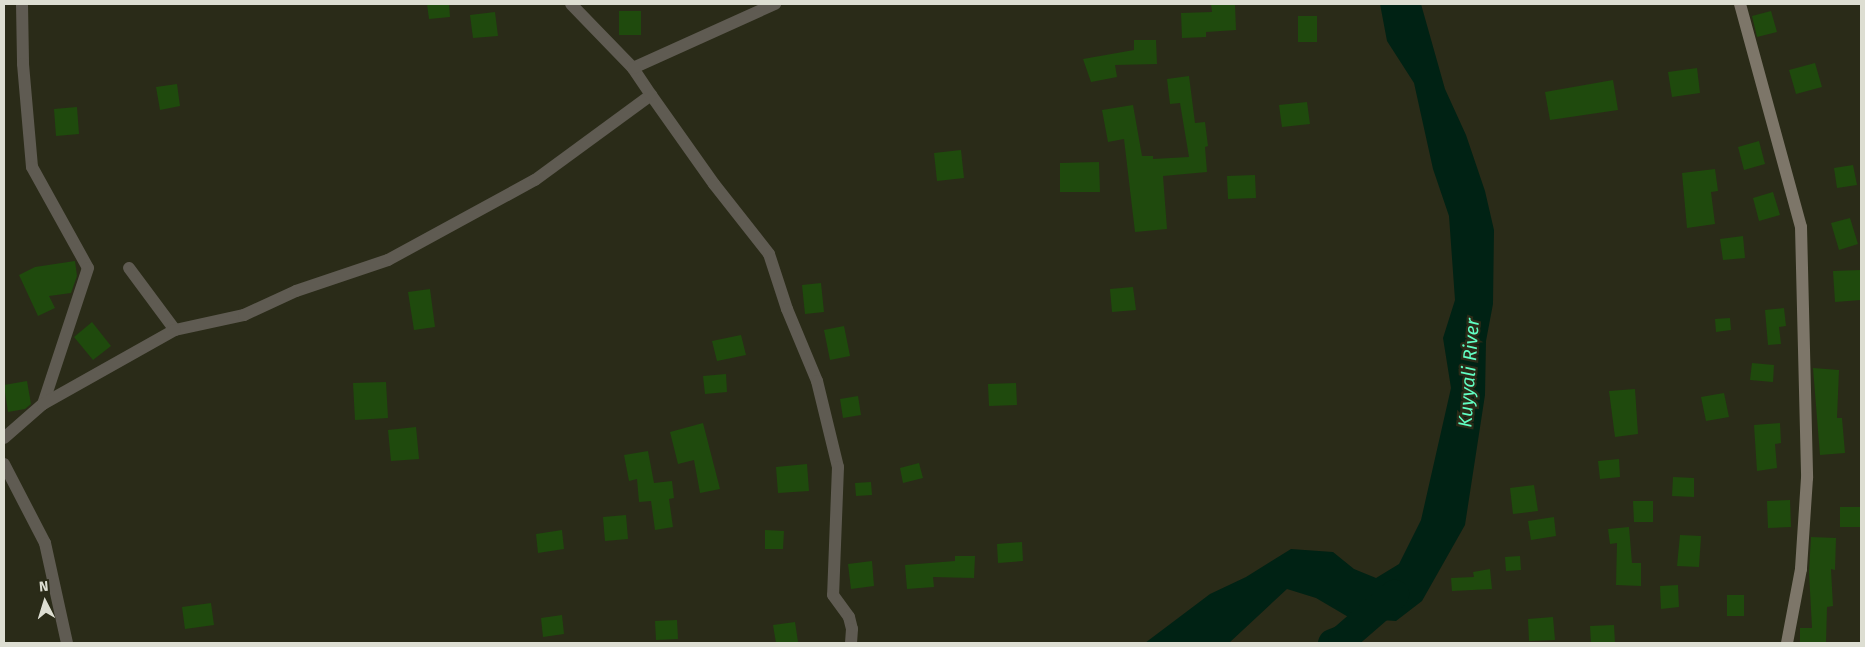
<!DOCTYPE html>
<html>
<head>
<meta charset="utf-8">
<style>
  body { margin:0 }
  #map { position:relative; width:1865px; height:647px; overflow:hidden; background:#2a2b18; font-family:"Fira Sans",sans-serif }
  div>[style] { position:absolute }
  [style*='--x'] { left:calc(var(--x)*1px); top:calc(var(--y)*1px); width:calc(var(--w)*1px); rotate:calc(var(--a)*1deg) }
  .water>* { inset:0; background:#002214 }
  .river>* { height:29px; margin:-14.5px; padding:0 14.5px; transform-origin:14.5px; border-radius:14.5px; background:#002214 }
  .building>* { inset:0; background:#1f4a0d }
  .minor>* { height:12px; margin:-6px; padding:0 6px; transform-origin:6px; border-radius:6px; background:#5f5b52 }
  .tertiary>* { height:12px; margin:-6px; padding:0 6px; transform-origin:6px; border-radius:6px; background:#5f5b52 }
  .secondary>* { height:12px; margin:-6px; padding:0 6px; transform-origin:6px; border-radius:6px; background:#7d7669 }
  span { translate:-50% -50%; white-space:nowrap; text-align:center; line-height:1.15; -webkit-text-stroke:4.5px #2a2b18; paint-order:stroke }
  .water-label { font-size:19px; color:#61fec3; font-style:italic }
  .frame { position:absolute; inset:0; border:5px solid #ddded2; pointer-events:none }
  .north { position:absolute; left:20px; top:577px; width:50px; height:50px; -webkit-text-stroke:4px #2a2b18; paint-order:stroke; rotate:355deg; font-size:14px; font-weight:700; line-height:20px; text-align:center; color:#ddded2 }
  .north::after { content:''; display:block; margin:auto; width:18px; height:22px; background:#ddded2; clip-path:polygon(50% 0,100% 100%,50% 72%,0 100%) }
</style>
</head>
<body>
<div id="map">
  <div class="water">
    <div style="clip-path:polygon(1380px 4px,1421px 4px,1445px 89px,1466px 135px,1485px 191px,1494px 230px,1493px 304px,1486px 341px,1485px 395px,1465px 525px,1422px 601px,1396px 621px,1350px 618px,1316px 598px,1287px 589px,1229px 643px,1145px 643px,1210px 594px,1246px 577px,1291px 549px,1333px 552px,1354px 569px,1376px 578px,1399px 564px,1421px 520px,1451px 388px,1443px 338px,1455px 300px,1449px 216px,1433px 169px,1414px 83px,1387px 41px)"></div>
  </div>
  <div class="river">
    <div style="--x:1332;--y:643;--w:11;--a:-22"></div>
    <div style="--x:1342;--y:639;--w:69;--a:-40.9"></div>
  </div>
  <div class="building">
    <div style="clip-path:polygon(427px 4px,449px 4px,450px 17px,429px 19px)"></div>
    <div style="clip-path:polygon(1211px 4px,1235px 4px,1236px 30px,1206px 32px,1206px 37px,1182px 38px,1181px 13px,1212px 12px)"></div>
    <div style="clip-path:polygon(619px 11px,641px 11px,641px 35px,619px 35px)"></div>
    <div style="clip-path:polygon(1771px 11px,1777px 32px,1757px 37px,1752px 16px)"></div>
    <div style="clip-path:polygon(495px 12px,498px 36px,473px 38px,470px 15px)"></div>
    <div style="clip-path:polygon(1298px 16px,1317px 16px,1317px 42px,1298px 42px)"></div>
    <div style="clip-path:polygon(1134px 40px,1156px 40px,1157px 64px,1115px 65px,1117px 77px,1091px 82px,1083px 59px,1134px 50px)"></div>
    <div style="clip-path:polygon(1815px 63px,1822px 87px,1796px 94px,1789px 70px)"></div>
    <div style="clip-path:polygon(1697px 68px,1700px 93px,1672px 97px,1668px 72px)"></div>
    <div style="clip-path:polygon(1189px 76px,1195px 123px,1205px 122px,1208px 146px,1205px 147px,1207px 172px,1163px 176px,1167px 229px,1135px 232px,1124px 139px,1108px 142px,1102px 110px,1133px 105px,1142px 156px,1153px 156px,1153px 159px,1189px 157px,1180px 103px,1170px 104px,1167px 79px)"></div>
    <div style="clip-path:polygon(1613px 80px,1618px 110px,1550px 120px,1545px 92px)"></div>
    <div style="clip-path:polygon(177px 84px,180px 106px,160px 110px,156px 87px)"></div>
    <div style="clip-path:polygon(1307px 102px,1310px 124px,1282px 127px,1279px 105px)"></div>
    <div style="clip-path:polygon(77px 107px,79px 134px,56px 136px,54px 109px)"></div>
    <div style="clip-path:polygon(1759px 141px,1765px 164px,1744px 170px,1738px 147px)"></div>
    <div style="clip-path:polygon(961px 150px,964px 178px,937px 181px,934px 153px)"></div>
    <div style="clip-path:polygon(1099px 162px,1100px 192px,1060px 192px,1060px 163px)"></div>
    <div style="clip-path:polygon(1853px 165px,1857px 185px,1837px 188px,1834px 168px)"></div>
    <div style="clip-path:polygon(1715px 169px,1718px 191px,1711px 192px,1715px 224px,1687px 228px,1682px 173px)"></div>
    <div style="clip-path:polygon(1255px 175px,1256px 198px,1228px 199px,1227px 176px)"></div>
    <div style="clip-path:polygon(1773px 192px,1780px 215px,1759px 221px,1753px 198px)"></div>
    <div style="clip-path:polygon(1850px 218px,1858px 244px,1839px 250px,1831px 223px)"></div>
    <div style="clip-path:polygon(1743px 236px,1745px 258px,1723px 260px,1720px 239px)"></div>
    <div style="clip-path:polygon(75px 261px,77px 276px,71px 293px,49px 296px,55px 308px,38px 316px,19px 275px,35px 267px)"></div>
    <div style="clip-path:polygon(1861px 270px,1861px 300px,1835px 302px,1833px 271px)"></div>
    <div style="clip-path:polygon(821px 283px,824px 312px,805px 314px,802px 285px)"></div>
    <div style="clip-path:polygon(1133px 287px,1136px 310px,1112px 312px,1110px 289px)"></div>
    <div style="clip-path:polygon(430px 289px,435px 327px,414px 330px,408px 292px)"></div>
    <div style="clip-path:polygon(1784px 308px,1786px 326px,1779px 327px,1781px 344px,1768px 345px,1765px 310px)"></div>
    <div style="clip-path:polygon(1730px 318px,1731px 330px,1716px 332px,1715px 319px)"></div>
    <div style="clip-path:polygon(92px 322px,111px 346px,93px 360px,74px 337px)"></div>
    <div style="clip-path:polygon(844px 326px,850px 356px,830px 360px,824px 330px)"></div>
    <div style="clip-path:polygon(741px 335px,746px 355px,717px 361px,712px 341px)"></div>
    <div style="clip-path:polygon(1752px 363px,1774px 365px,1773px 382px,1750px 380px)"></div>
    <div style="clip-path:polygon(1813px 368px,1839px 370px,1837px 418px,1842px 418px,1845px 453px,1820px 455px)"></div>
    <div style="clip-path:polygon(726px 374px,727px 392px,705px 394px,703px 376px)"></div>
    <div style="clip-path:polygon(27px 381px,31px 404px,25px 409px,8px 412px,4px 385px)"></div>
    <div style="clip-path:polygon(386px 382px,388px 418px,355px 420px,353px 383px)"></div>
    <div style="clip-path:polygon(1016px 383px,1017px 405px,989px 406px,988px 384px)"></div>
    <div style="clip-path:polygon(1635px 389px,1638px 434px,1615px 437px,1609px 391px)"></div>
    <div style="clip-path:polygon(1724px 393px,1729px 417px,1706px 421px,1701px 397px)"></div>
    <div style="clip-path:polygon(858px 396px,861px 415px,843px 418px,840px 399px)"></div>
    <div style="clip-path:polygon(703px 423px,720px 489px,700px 493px,694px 460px,678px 464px,670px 432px)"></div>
    <div style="clip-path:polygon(1780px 423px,1781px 443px,1775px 444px,1777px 468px,1757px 471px,1754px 425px)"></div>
    <div style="clip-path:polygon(416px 427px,419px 459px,391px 461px,388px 430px)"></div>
    <div style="clip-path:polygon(648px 451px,654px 483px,672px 481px,674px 498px,669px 499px,673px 527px,655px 530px,651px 501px,639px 502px,637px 479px,629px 481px,624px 455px)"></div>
    <div style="clip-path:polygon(1619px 459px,1620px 477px,1600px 479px,1598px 461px)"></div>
    <div style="clip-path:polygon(919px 463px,923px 478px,903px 483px,900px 468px)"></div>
    <div style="clip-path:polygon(807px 464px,809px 491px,778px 493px,776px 467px)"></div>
    <div style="clip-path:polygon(1673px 477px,1694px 478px,1694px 497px,1672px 496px)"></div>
    <div style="clip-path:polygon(871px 482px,872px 495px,856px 496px,855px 483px)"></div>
    <div style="clip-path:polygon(1534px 485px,1538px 511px,1513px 514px,1510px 488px)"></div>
    <div style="clip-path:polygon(1790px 500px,1791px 527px,1768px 528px,1767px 501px)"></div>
    <div style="clip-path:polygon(1633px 501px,1653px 501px,1653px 522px,1634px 522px)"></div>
    <div style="clip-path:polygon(1840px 507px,1861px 507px,1861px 527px,1840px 527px)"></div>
    <div style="clip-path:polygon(626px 515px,628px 539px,605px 541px,603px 517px)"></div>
    <div style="clip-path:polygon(1554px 517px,1556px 536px,1531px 540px,1528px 521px)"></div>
    <div style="clip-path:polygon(1629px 527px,1632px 563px,1641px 563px,1641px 586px,1616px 585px,1617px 543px,1610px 544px,1608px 529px)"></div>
    <div style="clip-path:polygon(562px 530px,564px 549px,538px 553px,536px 534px)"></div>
    <div style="clip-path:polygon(765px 530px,784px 531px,783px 549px,765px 549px)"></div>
    <div style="clip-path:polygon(1680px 535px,1701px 536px,1699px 567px,1677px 566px)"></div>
    <div style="clip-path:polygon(1811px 537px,1836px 538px,1835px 570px,1831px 569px,1833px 606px,1827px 607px,1826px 643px,1800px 643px,1800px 628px,1812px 628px,1809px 572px)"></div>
    <div style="clip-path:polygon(1022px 542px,1023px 561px,998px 563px,997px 544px)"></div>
    <div style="clip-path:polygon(955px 556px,975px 556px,974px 578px,933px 577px,934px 587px,907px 589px,905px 565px,955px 561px)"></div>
    <div style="clip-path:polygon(1520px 556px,1521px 570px,1506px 571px,1505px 557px)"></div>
    <div style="clip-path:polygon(872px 561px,874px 586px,851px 589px,848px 564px)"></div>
    <div style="clip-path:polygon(1490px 569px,1492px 589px,1452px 591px,1451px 578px,1474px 577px,1473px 572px)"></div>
    <div style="clip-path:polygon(1678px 585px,1679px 607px,1661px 609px,1660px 586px)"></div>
    <div style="clip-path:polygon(1727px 595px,1744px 595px,1744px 616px,1727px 616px)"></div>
    <div style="clip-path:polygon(211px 603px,214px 625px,185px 629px,182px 607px)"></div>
    <div style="clip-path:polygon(562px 615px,564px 634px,543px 637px,541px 618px)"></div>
    <div style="clip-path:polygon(1553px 617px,1555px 640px,1529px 641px,1528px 619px)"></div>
    <div style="clip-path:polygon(677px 620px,678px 639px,656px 640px,655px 621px)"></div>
    <div style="clip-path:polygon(795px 622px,798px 642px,776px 643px,773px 625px)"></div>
    <div style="clip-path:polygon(1614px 625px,1615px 643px,1591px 643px,1590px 626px)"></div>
  </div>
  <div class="minor">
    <div style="--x:22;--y:4;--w:60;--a:89"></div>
    <div style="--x:23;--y:64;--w:103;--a:85"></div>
    <div style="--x:32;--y:167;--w:115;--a:61"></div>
    <div style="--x:88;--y:268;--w:143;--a:108.3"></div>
    <div style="--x:651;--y:95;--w:109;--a:54.7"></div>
    <div style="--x:714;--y:184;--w:89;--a:51.8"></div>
    <div style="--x:769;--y:254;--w:58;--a:71.9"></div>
    <div style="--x:787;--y:309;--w:78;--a:67.4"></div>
    <div style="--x:817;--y:381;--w:89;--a:76.3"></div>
    <div style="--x:838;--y:467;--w:128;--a:92.2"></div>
    <div style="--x:833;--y:595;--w:27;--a:54"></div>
    <div style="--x:849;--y:617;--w:12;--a:76"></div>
    <div style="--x:852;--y:629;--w:14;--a:94"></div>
    <div style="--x:129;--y:268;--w:77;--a:53.4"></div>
    <div style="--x:175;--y:330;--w:71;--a:-12.3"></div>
    <div style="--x:244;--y:315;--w:57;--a:-24.8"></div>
    <div style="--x:296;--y:291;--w:97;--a:-18.6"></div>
    <div style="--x:388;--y:260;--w:167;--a:-28.6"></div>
    <div style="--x:535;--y:180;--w:144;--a:-36.2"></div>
    <div style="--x:651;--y:95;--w:32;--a:-124"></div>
    <div style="--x:633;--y:68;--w:89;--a:-134.1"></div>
    <div style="--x:4;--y:438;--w:52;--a:-41.1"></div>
    <div style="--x:43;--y:404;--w:151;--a:-29.3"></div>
    <div style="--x:4;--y:464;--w:89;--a:62.6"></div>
    <div style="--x:45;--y:543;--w:102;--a:77.6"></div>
  </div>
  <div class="tertiary">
    <div style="--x:633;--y:68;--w:156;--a:-24.3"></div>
  </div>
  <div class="secondary">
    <div style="--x:1740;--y:4;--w:231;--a:74.7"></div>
    <div style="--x:1801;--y:227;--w:251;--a:88.6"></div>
    <div style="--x:1807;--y:478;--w:91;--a:93.8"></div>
    <div style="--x:1801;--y:569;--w:75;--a:100.7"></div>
  </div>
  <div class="water-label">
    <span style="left:1469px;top:373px;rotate:-86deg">Kuyyali River</span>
  </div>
  <div class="frame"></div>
  <div class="north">N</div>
</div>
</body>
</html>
